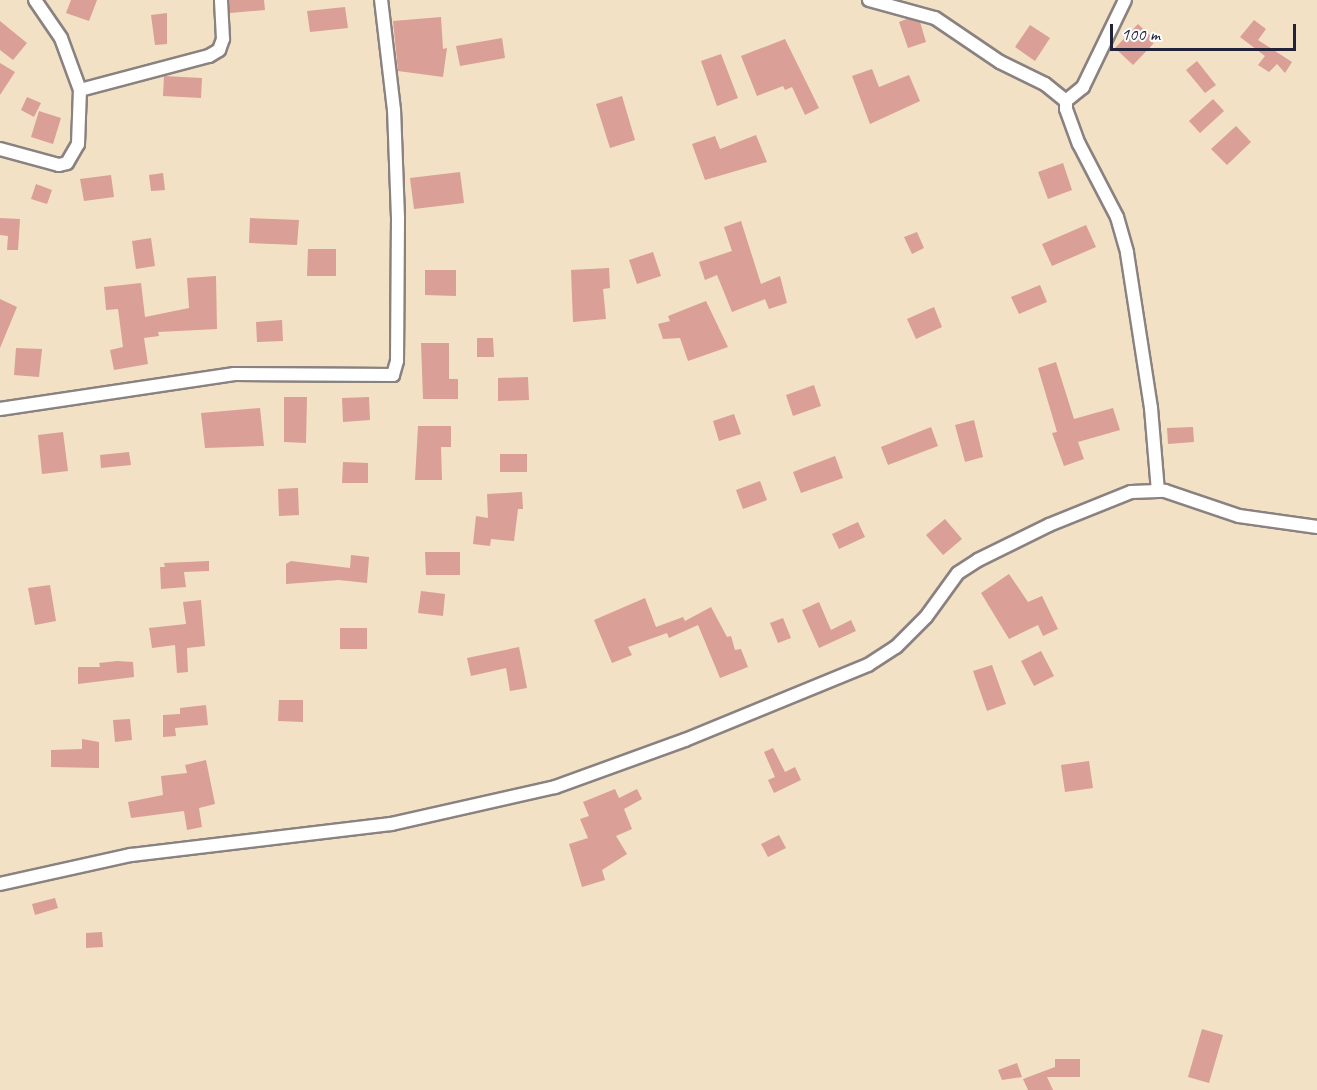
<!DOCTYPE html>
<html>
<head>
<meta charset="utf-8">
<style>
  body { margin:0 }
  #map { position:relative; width:1317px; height:1090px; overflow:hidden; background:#f2e1c5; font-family:Caveat,sans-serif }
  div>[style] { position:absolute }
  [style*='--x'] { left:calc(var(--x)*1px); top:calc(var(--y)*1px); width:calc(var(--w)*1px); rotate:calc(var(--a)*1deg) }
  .building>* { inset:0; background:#da9f96 }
  .roads { filter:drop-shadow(2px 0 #8a8280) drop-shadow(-2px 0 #8a8280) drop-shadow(0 2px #8a8280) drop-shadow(0 -2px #8a8280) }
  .street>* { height:12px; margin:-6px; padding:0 6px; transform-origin:6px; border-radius:6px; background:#fff }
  span { translate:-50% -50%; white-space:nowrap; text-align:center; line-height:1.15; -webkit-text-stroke:6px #fff; paint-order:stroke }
  .scale { position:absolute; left:1110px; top:24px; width:186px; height:27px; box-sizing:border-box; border:3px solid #22223b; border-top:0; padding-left:8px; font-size:18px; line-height:21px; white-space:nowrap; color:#22223b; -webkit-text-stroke:4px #fff; paint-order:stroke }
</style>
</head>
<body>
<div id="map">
  <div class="building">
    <div style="clip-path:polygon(71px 0,97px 0,89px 21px,66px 13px)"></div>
    <div style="clip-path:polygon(229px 0,264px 0,265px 10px,230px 13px)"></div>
    <div style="clip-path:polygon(345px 7px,348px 28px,310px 32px,307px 11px)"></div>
    <div style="clip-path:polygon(167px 13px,167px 44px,155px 45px,151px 15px)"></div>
    <div style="clip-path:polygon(441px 17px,443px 49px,447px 48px,443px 77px,398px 71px,393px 21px)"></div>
    <div style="clip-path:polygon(907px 19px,920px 22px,926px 42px,908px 48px,899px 22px)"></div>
    <div style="clip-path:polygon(1254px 20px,1266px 29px,1258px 40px,1292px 62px,1285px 73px,1277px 64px,1269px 72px,1258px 65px,1265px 56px,1240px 37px)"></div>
    <div style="clip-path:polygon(0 21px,27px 43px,13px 60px,0 50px)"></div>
    <div style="clip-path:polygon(1138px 24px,1156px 41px,1133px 65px,1115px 48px)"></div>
    <div style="clip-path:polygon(1030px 25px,1050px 38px,1035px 61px,1015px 47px)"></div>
    <div style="clip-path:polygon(502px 38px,505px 58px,460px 66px,456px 46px)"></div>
    <div style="clip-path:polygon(785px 39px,819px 108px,805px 115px,792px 87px,785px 90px,783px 86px,757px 96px,741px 56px)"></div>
    <div style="clip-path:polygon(721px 54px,738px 98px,717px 106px,701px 61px)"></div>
    <div style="clip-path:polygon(1197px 61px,1216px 85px,1205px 93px,1186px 70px)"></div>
    <div style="clip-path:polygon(0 63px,15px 72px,0 95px)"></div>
    <div style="clip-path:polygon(872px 69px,879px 87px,909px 75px,920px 101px,870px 124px,852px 76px)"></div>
    <div style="clip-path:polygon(164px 76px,202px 78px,201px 98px,163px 96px)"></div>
    <div style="clip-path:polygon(622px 96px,635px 140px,610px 148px,596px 104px)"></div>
    <div style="clip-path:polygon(27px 97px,41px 103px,34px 117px,21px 110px)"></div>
    <div style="clip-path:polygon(1213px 99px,1224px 111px,1200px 133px,1189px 121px)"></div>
    <div style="clip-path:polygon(39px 111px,61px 118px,53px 144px,31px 137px)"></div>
    <div style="clip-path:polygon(1236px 126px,1251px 142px,1227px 165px,1211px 149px)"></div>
    <div style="clip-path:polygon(756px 135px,767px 162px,705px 180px,692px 144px,715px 136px,720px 149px)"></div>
    <div style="clip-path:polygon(1063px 163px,1072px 190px,1048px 199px,1038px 172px)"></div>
    <div style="clip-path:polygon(460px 172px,464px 203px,414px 209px,410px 178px)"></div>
    <div style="clip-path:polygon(163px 173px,165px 190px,151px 191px,149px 175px)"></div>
    <div style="clip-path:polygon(111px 175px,114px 197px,84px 201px,80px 179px)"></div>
    <div style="clip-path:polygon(36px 184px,52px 190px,47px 204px,31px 199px)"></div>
    <div style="clip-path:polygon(0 218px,20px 219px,18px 250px,7px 250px,8px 236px,0 235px)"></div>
    <div style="clip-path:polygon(250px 218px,299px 220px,297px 245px,249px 243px)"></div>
    <div style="clip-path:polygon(741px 221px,761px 284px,780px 276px,787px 303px,769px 309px,765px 299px,732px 312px,717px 275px,705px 280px,699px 262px,732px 251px,724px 227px)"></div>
    <div style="clip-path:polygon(1086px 225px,1096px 247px,1052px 266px,1042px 244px)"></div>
    <div style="clip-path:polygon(917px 232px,924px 248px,912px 254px,904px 237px)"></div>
    <div style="clip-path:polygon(151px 238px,155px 266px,136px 269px,132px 241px)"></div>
    <div style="clip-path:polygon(308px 249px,336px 249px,336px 276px,307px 276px)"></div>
    <div style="clip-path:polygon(653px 252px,661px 276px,637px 284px,629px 260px)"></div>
    <div style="clip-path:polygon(609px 268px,610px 288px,603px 289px,606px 319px,573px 322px,571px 270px)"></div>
    <div style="clip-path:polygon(425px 270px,456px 270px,456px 296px,425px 295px)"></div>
    <div style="clip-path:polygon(216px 276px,217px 329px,158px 332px,159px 336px,144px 338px,148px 364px,114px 370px,110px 350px,123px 347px,118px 309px,106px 310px,104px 287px,141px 283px,145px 317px,189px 308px,187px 278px)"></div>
    <div style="clip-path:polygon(1040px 285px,1047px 302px,1019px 314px,1011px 297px)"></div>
    <div style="clip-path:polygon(0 299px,17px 307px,0 348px)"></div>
    <div style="clip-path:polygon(706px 301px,728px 347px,688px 361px,680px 338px,663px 339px,658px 324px,670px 321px,668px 316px)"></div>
    <div style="clip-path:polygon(934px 307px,942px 327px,916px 339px,907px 319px)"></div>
    <div style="clip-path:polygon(282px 320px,283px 341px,257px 342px,256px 322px)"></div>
    <div style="clip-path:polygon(477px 338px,493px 338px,494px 357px,477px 357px)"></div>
    <div style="clip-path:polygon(421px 343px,449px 343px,449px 379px,458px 379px,458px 399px,423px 399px)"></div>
    <div style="clip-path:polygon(16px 348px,42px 349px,39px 377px,14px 375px)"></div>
    <div style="clip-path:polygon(1056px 362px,1074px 419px,1113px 408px,1120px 430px,1078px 442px,1084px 459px,1064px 466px,1052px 433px,1057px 432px,1038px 368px)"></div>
    <div style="clip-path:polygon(528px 377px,529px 400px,498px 401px,498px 378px)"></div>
    <div style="clip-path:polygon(814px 385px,821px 406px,793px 416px,786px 395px)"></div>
    <div style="clip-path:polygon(284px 397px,307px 397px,306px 443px,284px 442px)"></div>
    <div style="clip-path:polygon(369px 397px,370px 420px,343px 422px,342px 398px)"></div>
    <div style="clip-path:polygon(260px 408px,264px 446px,205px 448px,201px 413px)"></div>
    <div style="clip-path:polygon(734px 414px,741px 434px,719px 441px,713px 421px)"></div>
    <div style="clip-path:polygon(974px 420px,983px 457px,965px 462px,955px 425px)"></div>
    <div style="clip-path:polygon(418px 426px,451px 426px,451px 447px,441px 447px,442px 480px,415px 480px)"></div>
    <div style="clip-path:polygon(931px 427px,938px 446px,888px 465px,881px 447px)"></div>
    <div style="clip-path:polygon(1193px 427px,1194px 442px,1168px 444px,1167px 428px)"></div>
    <div style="clip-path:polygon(63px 432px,68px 471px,42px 474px,38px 435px)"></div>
    <div style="clip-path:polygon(129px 452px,131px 465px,101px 468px,100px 455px)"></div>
    <div style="clip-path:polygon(500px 454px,527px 454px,527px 472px,500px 472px)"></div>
    <div style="clip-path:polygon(835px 456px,843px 478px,801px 493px,793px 472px)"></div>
    <div style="clip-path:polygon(343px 462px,368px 463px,368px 483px,342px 483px)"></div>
    <div style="clip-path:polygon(760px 481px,767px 500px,743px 509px,736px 490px)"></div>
    <div style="clip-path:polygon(298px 488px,299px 515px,279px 516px,278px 489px)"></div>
    <div style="clip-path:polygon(522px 492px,523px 509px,518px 509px,514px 541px,491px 539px,490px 546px,473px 544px,476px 516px,488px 518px,487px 494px)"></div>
    <div style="clip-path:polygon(945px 519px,962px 539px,943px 555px,926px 535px)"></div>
    <div style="clip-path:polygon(858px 522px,865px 537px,839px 549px,832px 534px)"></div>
    <div style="clip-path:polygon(425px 552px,460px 552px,460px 575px,426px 575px)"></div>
    <div style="clip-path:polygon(351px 555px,369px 557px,367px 583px,339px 580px,286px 584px,286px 564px,291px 561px,350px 568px)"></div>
    <div style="clip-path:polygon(209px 561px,209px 571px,184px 572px,186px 587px,161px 589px,160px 567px,165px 567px,164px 563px)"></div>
    <div style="clip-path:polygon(1009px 574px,1028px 602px,1042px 596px,1058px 629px,1043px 636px,1038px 625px,1009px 639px,981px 593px)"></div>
    <div style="clip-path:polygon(50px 585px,56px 621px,35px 625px,28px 588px)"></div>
    <div style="clip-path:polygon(421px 591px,445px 594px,443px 616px,418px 613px)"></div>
    <div style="clip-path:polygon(645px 598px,656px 627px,683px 617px,685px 621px,711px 607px,727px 637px,731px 636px,735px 650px,741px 649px,748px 667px,720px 678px,698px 625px,669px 638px,667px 633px,628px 647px,632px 655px,612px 663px,594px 620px)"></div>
    <div style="clip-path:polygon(201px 600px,205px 646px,187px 648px,188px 672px,177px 673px,175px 645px,152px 648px,149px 628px,186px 624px,183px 602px)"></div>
    <div style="clip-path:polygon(819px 602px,831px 630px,851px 620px,856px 631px,819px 648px,802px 610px)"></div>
    <div style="clip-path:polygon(783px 618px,791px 638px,778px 643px,770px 623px)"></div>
    <div style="clip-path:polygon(340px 628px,367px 628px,367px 649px,340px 649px)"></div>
    <div style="clip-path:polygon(519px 647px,527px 688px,510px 691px,506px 668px,471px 676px,467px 658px)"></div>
    <div style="clip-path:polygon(1041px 651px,1054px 676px,1034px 686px,1021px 661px)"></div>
    <div style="clip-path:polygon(117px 661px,133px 662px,134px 677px,78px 684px,78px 667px,100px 667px,99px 663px)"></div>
    <div style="clip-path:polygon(992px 665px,1006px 704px,987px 711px,973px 671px)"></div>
    <div style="clip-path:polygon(279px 700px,303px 700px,303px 722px,278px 721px)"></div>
    <div style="clip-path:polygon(206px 705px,208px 725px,175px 728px,176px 736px,163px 737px,163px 715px,180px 714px,180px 708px)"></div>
    <div style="clip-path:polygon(130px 719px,132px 740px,115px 742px,113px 720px)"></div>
    <div style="clip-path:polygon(82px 739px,99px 742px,99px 768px,51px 767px,51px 750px,82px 749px)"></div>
    <div style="clip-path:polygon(773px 748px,785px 772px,795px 767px,801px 780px,774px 793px,768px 780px,775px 777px,764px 752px)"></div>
    <div style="clip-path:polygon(206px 760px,215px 804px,199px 808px,202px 827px,187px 830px,184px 811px,131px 818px,128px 802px,163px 795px,161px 776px,187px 773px,185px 765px)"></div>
    <div style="clip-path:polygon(1089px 761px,1093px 788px,1065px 792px,1061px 765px)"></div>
    <div style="clip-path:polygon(615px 789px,619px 798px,637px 789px,642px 799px,624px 809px,632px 829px,616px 836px,627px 854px,602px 870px,605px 880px,582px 887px,569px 844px,588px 838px,580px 819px,589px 816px,583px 802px)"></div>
    <div style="clip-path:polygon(779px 835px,786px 848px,768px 857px,761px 844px)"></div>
    <div style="clip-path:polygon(55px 898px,58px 908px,35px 915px,32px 904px)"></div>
    <div style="clip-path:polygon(102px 932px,103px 947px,86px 948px,86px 933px)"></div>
    <div style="clip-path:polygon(1202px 1029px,1223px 1035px,1209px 1083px,1188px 1077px)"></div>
    <div style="clip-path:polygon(1055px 1059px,1080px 1059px,1080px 1077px,1047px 1077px,1053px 1090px,1028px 1090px,1023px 1079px,1055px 1067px)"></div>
    <div style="clip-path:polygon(1017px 1063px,1022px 1077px,1002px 1080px,998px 1070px)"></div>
  </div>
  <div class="roads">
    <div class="street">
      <div style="--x:869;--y:0;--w:68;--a:15.3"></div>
      <div style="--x:935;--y:18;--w:78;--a:34.1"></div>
      <div style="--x:1000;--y:62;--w:50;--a:26.1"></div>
      <div style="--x:1045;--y:84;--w:27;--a:39"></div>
      <div style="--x:1125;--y:0;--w:97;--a:115.8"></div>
      <div style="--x:1083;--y:87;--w:22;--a:141"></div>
      <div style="--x:1066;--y:101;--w:8;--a:90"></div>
      <div style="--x:1066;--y:109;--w:37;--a:70"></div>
      <div style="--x:1079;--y:144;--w:82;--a:62.5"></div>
      <div style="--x:1117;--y:217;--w:37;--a:74"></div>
      <div style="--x:1127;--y:253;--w:157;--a:81.2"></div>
      <div style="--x:1151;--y:408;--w:83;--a:85.2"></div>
      <div style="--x:80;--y:90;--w:133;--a:-14.8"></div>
      <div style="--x:209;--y:56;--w:12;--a:-31"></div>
      <div style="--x:219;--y:50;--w:12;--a:-70"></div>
      <div style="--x:223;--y:39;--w:39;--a:-93"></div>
      <div style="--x:0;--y:149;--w:61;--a:15.2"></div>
      <div style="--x:59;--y:165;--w:8;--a:-14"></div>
      <div style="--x:67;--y:163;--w:22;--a:-60"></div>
      <div style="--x:78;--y:144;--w:54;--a:-87.9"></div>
      <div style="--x:80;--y:90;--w:55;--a:-110.1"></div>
      <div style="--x:61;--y:38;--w:46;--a:-124.4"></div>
      <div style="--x:0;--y:409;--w:237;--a:-8.5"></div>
      <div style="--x:234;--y:374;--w:159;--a:0.4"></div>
      <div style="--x:393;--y:375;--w:15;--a:-74"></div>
      <div style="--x:397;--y:361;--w:143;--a:-89.6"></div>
      <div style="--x:398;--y:218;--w:108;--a:-92.1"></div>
      <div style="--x:394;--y:110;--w:111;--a:-96.7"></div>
      <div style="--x:0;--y:884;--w:134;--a:-12.5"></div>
      <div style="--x:131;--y:855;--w:262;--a:-6.8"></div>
      <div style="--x:391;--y:824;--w:168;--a:-12.7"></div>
      <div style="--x:555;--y:787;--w:138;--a:-19.9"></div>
      <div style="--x:685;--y:740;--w:198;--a:-22.3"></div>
      <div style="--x:868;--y:665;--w:33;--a:-33"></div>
      <div style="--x:896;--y:647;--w:42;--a:-45"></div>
      <div style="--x:926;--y:617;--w:54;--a:-54"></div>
      <div style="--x:958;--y:573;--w:24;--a:-33"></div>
      <div style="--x:978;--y:560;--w:79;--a:-26.2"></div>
      <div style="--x:1049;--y:525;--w:88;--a:-21.9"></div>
      <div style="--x:1131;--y:492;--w:34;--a:-2"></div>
      <div style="--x:1165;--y:491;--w:78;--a:18.7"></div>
      <div style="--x:1239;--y:516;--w:79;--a:8"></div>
    </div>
  </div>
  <div class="scale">100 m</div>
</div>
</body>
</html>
